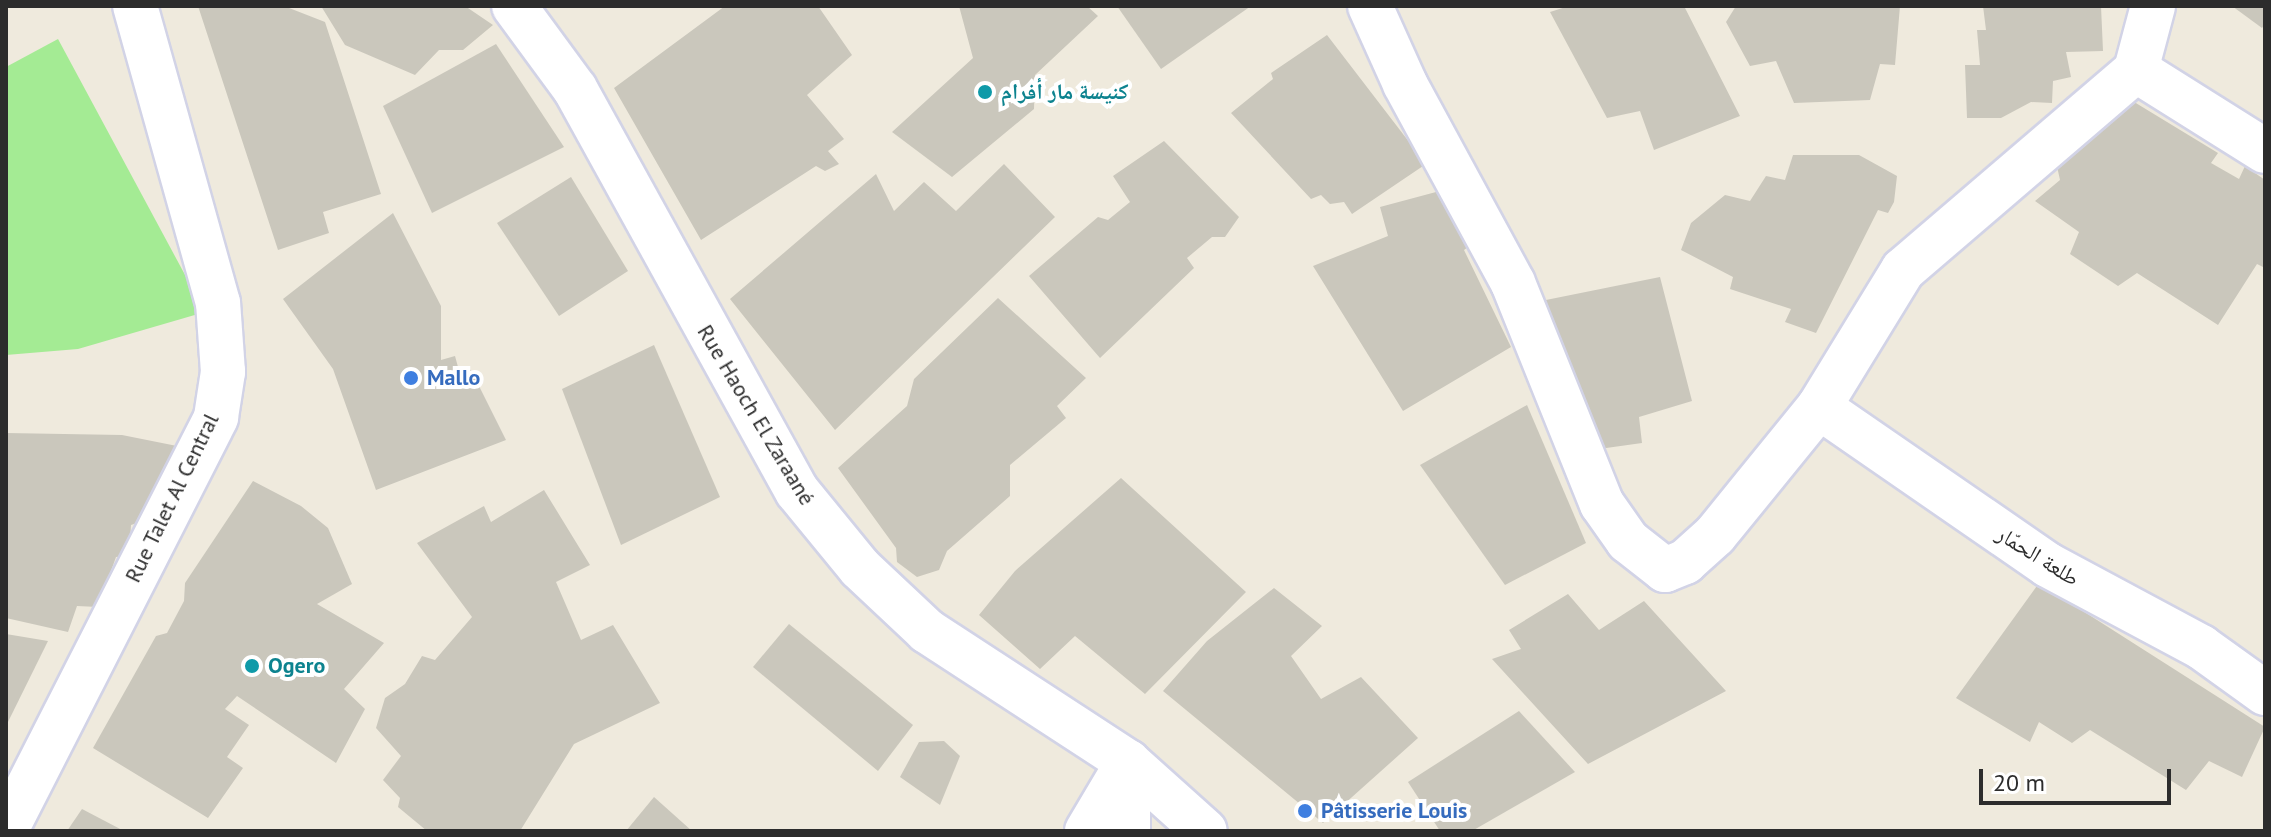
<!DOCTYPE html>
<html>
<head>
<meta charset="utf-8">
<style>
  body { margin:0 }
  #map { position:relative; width:2271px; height:837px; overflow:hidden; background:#efeadd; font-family:"PT Sans","Noto Naskh Arabic",sans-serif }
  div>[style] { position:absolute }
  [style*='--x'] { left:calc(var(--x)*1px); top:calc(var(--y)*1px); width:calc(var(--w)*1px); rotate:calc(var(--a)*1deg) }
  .green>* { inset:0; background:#a4eb94 }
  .building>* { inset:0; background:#cac7bc }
  .roads { filter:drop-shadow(2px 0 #d2d3e6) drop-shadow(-2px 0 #d2d3e6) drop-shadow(0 2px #d2d3e6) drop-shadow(0 -2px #d2d3e6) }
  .minor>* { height:44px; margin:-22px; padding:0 22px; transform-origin:22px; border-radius:22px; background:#fff }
  .dots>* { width:22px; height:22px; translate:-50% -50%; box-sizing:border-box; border:4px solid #fff; border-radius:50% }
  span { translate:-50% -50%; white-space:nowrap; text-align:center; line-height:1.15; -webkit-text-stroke:8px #fff; paint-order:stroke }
  .culture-label { font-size:22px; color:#0d838f; font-weight:700 }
  .left { translate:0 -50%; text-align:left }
  .shop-label { font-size:22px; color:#366cbe; font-weight:700 }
  .street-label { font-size:22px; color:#2c2c2c }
  .frame { position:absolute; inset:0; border:8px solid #2c2c2c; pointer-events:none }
  .scale { position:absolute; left:1979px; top:769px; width:192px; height:36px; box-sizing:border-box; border:4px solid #2c2c2c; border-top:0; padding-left:10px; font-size:24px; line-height:28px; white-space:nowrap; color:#2c2c2c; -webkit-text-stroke:6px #fff; paint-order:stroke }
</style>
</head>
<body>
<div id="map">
  <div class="green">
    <div style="clip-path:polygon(58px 39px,205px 312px,78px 349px,6px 355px,6px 67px)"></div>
  </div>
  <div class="building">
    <div style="clip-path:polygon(198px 6px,284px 6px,325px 22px,381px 194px,323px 212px,329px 233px,278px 250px)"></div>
    <div style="clip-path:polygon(321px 6px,465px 6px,493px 25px,463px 50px,439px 50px,415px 75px,345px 45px)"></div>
    <div style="clip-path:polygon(725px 6px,818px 6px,852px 55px,807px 95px,844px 139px,828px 151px,839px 164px,825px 171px,816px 166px,701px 240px,614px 88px)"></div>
    <div style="clip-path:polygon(959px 6px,1087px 6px,1098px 16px,1035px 75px,1034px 109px,952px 177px,892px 132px,973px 58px)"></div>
    <div style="clip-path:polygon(1117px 6px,1251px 6px,1161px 69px)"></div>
    <div style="clip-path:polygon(1569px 6px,1684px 6px,1740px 116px,1654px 150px,1640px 111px,1607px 118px,1550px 12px)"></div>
    <div style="clip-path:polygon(1736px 6px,1900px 6px,1895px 65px,1880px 64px,1870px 100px,1794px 103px,1776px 61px,1750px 66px,1726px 22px)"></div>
    <div style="clip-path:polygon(1983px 6px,2101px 6px,2103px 51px,2066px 52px,2071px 77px,2053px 81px,2052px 103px,2031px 102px,2001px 118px,1967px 118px,1965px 65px,1980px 65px,1977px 30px,1986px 30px)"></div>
    <div style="clip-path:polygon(2232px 6px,2265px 6px,2265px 24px,2262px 28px)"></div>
    <div style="clip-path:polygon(1327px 35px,1426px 164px,1352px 214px,1344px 202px,1330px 204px,1321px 195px,1311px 199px,1231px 113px,1273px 79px,1271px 73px)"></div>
    <div style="clip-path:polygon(496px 44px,564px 147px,432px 213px,383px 106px)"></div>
    <div style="clip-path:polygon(2121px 94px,2218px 153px,2211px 163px,2239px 179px,2245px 166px,2265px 180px,2265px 268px,2257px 264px,2218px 325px,2137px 273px,2118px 286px,2070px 254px,2079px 232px,2035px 201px,2060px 180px,2056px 162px)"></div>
    <div style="clip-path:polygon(1164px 141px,1239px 217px,1225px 237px,1212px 237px,1187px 258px,1194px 268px,1100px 358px,1029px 276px,1098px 217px,1108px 220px,1130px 202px,1113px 176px)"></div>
    <div style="clip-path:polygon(1793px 155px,1859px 155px,1897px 176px,1894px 202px,1888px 213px,1878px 210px,1816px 333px,1785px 322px,1791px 309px,1730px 289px,1733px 277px,1681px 250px,1691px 223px,1725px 195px,1750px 201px,1766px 176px,1785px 180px)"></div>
    <div style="clip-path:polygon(1004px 164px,1055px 217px,835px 430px,730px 299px,876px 174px,894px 211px,924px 182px,956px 211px)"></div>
    <div style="clip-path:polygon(571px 177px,628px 271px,559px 316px,497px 223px)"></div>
    <div style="clip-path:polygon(1436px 192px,1472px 244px,1464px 250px,1511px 347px,1403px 411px,1313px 266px,1388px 236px,1380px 207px)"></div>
    <div style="clip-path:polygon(393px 213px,441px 306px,441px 360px,455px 356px,458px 367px,471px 370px,506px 440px,376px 490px,333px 369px,283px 299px)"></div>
    <div style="clip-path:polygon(1660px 277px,1692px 401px,1639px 417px,1642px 443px,1599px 449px,1536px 302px)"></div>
    <div style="clip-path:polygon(998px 298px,1086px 378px,1057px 406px,1066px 418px,1010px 465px,1010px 496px,947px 551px,939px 570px,917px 577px,897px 562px,896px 548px,838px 468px,907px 406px,914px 379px)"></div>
    <div style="clip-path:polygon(654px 345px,720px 497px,621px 545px,562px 389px)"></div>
    <div style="clip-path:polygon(1527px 405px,1586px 543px,1505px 585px,1420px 465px)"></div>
    <div style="clip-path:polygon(6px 433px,122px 435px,177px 446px,169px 484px,157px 484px,143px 521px,131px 525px,129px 556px,116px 557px,98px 607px,77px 606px,68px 632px,6px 618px)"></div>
    <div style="clip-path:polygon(1121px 478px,1246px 592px,1145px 694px,1075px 636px,1040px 669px,979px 615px,1015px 571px)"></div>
    <div style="clip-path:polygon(253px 481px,301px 506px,328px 528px,352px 584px,317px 604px,384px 643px,344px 689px,365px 709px,336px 763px,237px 696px,225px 709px,249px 725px,227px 757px,243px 768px,208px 818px,93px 748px,156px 636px,167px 633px,184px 601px,185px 583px)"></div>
    <div style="clip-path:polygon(544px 490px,590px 565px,556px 582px,581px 640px,613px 625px,660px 703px,574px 744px,520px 831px,427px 831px,398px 807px,400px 798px,383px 780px,401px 756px,376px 728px,385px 698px,405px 684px,422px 656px,435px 660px,472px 617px,417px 543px,484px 506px,491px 522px)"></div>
    <div style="clip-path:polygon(2039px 583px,2265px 727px,2242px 777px,2209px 761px,2186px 790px,2090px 730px,2072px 743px,2039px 722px,2030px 742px,1956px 698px)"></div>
    <div style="clip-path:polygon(1274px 588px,1322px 626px,1291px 656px,1321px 699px,1361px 677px,1418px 738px,1323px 823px,1163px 691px,1207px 641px)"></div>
    <div style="clip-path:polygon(1568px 594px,1599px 630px,1644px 601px,1726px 691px,1588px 764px,1492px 659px,1521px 649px,1509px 630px)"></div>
    <div style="clip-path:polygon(789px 624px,913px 725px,878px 771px,753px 667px)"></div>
    <div style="clip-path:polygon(6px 634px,48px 641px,6px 726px)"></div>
    <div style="clip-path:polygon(1519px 711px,1575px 772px,1472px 831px,1440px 831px,1408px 782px)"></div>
    <div style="clip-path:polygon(944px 741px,960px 756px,940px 805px,900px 777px,919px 742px)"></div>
    <div style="clip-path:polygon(654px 797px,692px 831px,626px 831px)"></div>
    <div style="clip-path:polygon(82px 809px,124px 831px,67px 831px)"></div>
  </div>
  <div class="roads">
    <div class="minor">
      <div style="--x:514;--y:6;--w:103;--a:53.7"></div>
      <div style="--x:575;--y:89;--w:459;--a:61.1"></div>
      <div style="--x:797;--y:491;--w:99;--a:50.7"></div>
      <div style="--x:860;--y:568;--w:92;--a:43.2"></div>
      <div style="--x:927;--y:631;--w:240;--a:33.1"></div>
      <div style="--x:1128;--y:762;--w:103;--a:41.9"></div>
      <div style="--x:1370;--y:6;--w:85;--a:65.8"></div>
      <div style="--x:1405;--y:84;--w:226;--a:61.5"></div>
      <div style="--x:1513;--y:283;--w:238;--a:68.1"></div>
      <div style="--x:1602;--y:504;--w:45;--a:54.9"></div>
      <div style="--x:1628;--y:541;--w:47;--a:38.1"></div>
      <div style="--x:1665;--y:570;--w:22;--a:-22"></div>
      <div style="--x:1685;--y:562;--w:40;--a:-42"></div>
      <div style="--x:1715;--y:535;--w:165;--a:-50.9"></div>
      <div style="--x:1819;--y:407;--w:161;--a:-58.5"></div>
      <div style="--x:1903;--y:270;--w:307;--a:-40.6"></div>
      <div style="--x:2136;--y:70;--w:66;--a:-75.1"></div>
      <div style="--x:2136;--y:70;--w:152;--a:32.1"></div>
      <div style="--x:1819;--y:407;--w:278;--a:34.6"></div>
      <div style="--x:2048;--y:565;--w:174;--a:28.2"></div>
      <div style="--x:2201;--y:647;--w:79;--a:35.7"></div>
      <div style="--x:1128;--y:762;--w:69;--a:90"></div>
      <div style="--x:6;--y:830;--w:463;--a:-63"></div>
      <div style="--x:216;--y:417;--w:46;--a:-81.2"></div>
      <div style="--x:223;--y:372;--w:69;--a:-94.1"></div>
      <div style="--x:218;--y:303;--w:308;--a:-105.6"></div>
      <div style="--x:1087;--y:831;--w:80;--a:-59.3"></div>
    </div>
  </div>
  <div class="dots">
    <div style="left:985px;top:92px;background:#0f9aa8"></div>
    <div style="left:411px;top:378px;background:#3f7fe0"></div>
    <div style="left:252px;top:666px;background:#0f9aa8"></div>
    <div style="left:1305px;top:811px;background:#3f7fe0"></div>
  </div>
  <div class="culture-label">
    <span class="left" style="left:1001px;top:92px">كنيسة مار أفرام</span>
    <span class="left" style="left:268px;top:666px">Ogero</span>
  </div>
  <div class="shop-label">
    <span class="left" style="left:427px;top:378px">Mallo</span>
    <span class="left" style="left:1321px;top:811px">Pâtisserie Louis</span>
  </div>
  <div class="street-label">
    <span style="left:756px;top:415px;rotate:59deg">Rue Haoch El Zaraané</span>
    <span style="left:172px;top:498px;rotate:-64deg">Rue Talet Al Central</span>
    <span style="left:2038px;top:556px;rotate:32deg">طلعة الحمّار</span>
  </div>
  <div class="frame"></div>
  <div class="scale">20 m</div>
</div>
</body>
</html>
